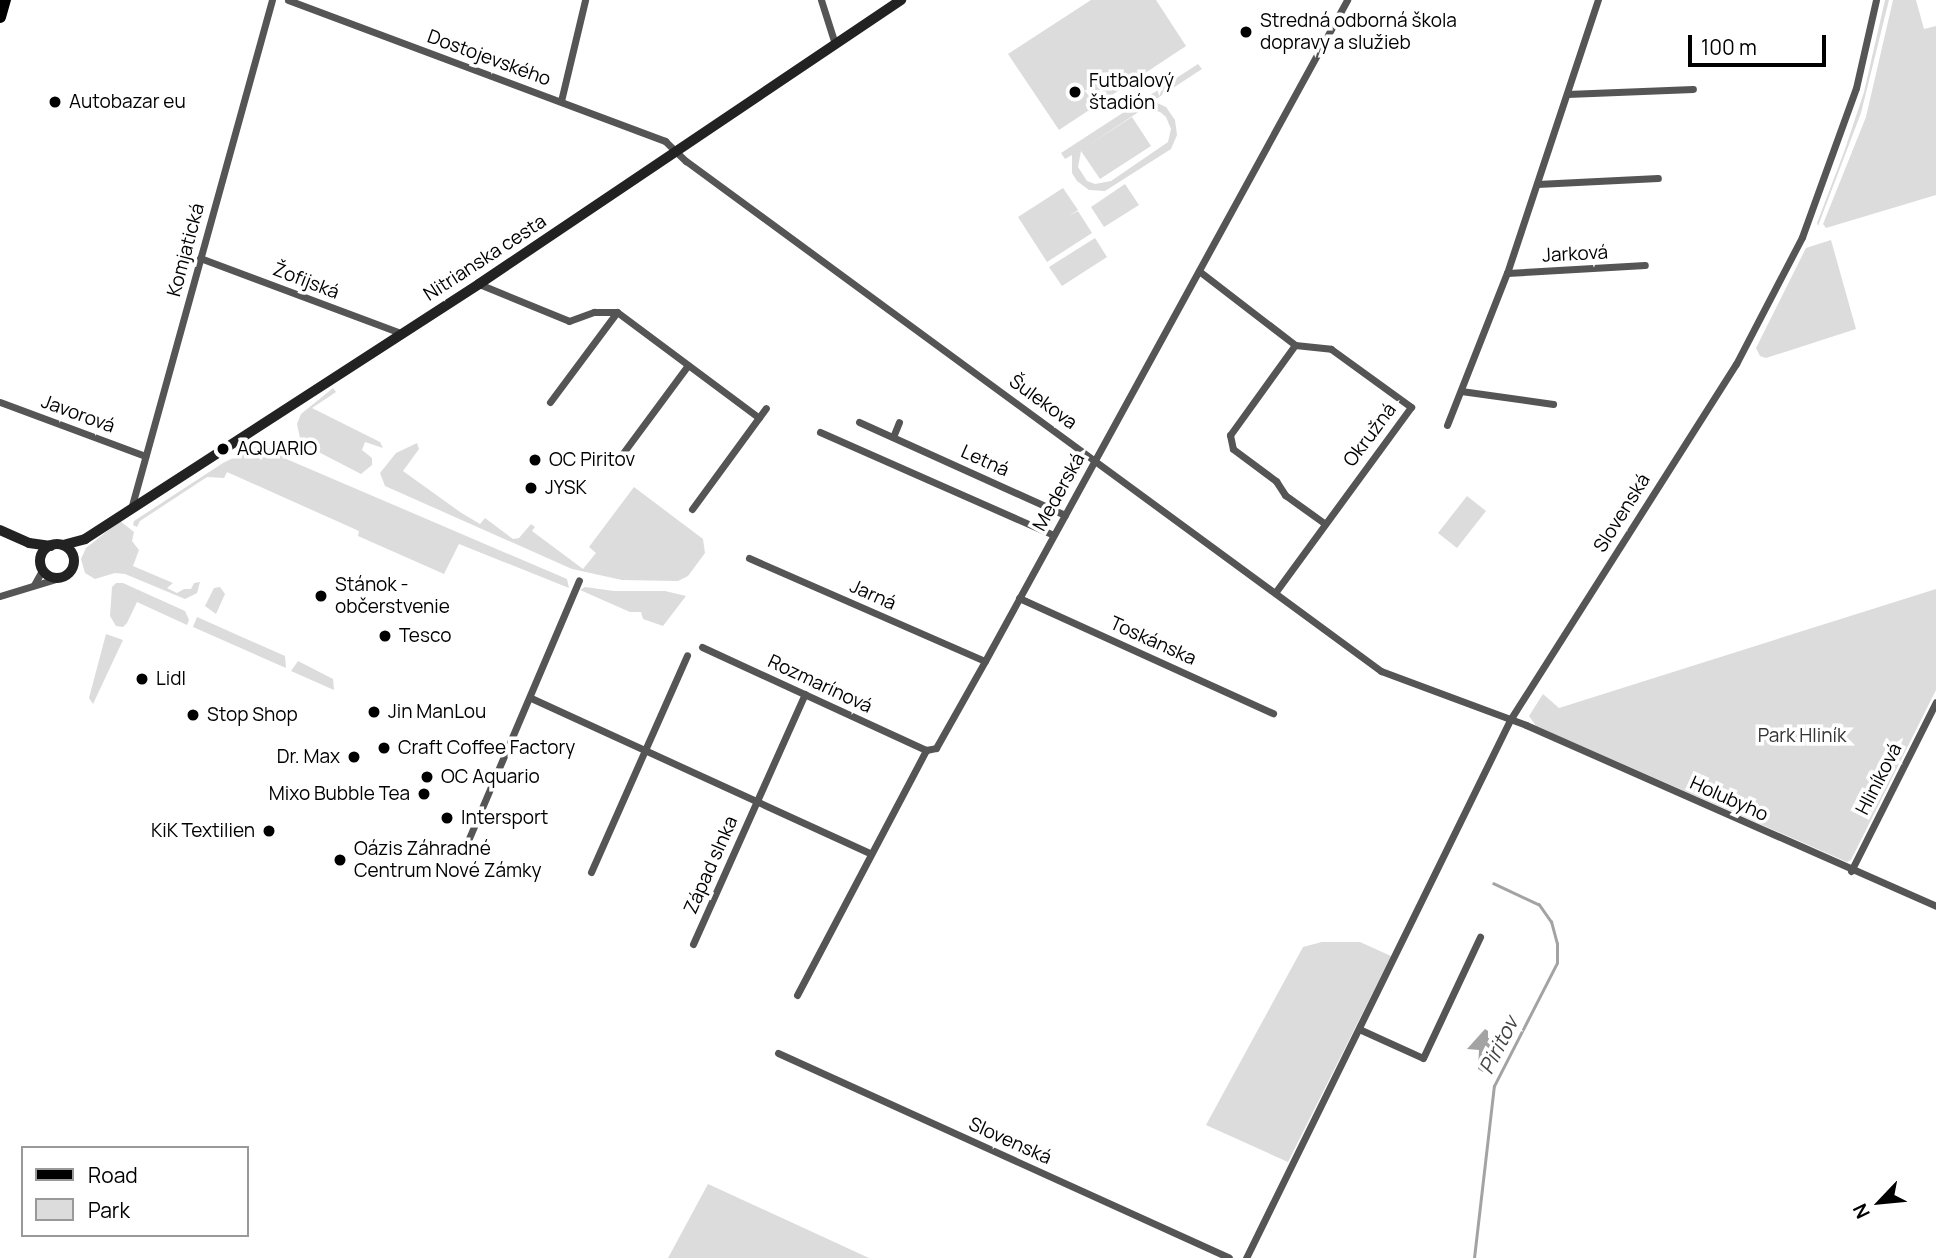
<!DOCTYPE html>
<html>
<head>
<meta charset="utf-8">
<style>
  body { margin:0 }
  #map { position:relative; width:1936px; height:1258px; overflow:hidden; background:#fff; font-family:Manrope,sans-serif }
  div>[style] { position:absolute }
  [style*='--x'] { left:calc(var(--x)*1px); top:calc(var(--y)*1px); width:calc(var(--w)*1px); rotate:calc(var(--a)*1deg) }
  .green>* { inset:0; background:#dcdcdc }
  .water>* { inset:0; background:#a3a3a3 }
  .stream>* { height:2.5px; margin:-1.25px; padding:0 1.25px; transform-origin:1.25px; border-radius:1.25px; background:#a3a3a3 }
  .minor>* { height:7px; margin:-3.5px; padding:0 3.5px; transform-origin:3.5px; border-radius:3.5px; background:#555 }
  .secondary>* { height:10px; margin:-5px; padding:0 5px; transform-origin:5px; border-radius:5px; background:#222 }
  .secondary>.ring { margin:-5px; padding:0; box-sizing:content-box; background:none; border:10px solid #222; border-radius:50% }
  .primary>* { height:12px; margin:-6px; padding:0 6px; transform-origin:6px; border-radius:6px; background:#000 }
  .dots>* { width:19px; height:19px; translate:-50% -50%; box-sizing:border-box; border:4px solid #fff; border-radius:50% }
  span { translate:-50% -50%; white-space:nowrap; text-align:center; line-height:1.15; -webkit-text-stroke:7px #fff; paint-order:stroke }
  .poi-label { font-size:19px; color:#000 }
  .left { translate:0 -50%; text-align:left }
  .right { translate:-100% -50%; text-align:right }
  .street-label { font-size:19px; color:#000 }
  .park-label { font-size:19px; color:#333 }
  .water-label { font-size:21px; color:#444; font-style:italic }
  .legend { position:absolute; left:21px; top:1146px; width:228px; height:91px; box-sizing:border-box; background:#fff; border:2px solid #999; margin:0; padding:9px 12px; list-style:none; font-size:21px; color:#000 }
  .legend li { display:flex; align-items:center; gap:14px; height:35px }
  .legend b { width:35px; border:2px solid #999 }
  .north { position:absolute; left:1845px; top:1167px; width:70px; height:70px; -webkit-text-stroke:5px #fff; paint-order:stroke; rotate:244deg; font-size:19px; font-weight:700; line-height:28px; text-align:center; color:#000 }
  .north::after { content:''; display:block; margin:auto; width:24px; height:32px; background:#000; clip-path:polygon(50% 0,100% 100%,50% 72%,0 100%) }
  .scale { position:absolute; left:1688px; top:35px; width:138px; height:32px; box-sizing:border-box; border:4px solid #000; border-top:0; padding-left:9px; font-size:21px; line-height:24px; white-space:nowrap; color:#000; -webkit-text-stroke:5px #fff; paint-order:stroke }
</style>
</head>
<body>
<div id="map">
  <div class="green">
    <div style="clip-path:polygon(1091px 0,1156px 0,1186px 46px,1059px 130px,1008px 54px)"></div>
    <div style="clip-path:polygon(1885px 0,1889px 0,1861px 113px,1818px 226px,1817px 223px,1844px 152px,1864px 92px)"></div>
    <div style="clip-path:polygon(1893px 0,1916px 0,1924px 29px,1936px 26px,1936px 195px,1826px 228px,1823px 224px,1866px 117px)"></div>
    <div style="clip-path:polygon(evenodd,1198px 64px,1202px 69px,1153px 101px,1166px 107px,1175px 120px,1177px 135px,1171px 149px,1105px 191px,1089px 190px,1077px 181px,1072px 173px,1072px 155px,1065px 159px,1061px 153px,1198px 64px,1143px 109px,1160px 112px,1166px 117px,1171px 129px,1168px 142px,1111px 181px,1095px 184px,1087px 181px,1078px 167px,1081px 151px,1100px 179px,1151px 146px,1132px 117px,1083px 149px,1143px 109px)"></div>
    <div style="clip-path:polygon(1125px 184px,1139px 205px,1104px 227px,1091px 207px)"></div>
    <div style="clip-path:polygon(1063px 188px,1078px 210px,1069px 216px,1078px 211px,1092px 233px,1047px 262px,1018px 217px)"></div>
    <div style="clip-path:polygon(1095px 238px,1107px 257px,1062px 286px,1049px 267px)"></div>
    <div style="clip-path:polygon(1831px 240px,1856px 329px,1766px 358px,1760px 356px,1756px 348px,1806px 248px)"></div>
    <div style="clip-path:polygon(333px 388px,336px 392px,312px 408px,380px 442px,383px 448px,365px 442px,362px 450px,372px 458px,372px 465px,361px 474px,305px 445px,300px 438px,297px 424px,301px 414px)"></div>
    <div style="clip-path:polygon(417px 443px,419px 449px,403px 471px,460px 512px,480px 524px,485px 518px,513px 539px,519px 538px,531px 524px,535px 527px,532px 531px,583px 569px,596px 553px,589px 547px,634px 487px,703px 539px,705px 553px,688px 576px,678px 581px,622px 580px,572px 569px,385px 486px,380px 473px,396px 453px)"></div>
    <div style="clip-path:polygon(255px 447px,272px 448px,284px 458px,567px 579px,569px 588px,459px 544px,444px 574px,358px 536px,359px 531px,227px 472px,224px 478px,207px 477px,140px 521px,137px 527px,133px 525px,134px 521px,223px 463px)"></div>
    <div style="clip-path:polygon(1467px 496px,1486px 511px,1457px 548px,1438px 533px)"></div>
    <div style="clip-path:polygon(120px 521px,134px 532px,132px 541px,139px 550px,133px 566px,173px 583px,167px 588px,177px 593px,184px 589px,191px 589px,194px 583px,200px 582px,197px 593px,185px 599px,125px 574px,115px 573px,95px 579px,85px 573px,81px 559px,86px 548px)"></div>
    <div style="clip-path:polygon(116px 583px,123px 583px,185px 611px,189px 620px,187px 625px,137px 602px,127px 623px,123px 627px,116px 626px,110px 616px,112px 587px)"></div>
    <div style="clip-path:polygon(220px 587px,225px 594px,216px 614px,205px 606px,214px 588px)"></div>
    <div style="clip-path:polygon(585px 587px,614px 591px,665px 591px,686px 596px,663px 626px,643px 619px,641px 612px,630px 612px,580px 590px)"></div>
    <div style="clip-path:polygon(1936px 589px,1936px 690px,1851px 860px,1847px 862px,1536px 726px,1529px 716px,1543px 694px,1559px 708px)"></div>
    <div style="clip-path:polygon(197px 617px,285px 656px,286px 668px,193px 627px)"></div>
    <div style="clip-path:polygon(106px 634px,123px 640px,93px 704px,89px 698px)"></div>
    <div style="clip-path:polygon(298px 661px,333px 679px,334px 690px,291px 671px)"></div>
    <div style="clip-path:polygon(1322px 942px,1360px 942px,1391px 956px,1288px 1162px,1206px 1125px,1303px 947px)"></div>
    <div style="clip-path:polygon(708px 1184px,869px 1258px,668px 1258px)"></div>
  </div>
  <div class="water">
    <div style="clip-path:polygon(1485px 1029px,1488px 1031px,1488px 1038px,1499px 1040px,1499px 1047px,1487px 1056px,1488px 1067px,1483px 1072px,1478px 1069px,1479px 1050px,1467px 1049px)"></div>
  </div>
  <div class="stream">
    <div style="--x:1474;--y:1258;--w:173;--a:-83.4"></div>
    <div style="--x:1494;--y:1086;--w:138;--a:-62.9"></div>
    <div style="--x:1557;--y:963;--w:19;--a:-90"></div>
    <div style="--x:1557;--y:944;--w:23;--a:-105"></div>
    <div style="--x:1551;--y:922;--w:21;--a:-125"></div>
    <div style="--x:1539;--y:905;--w:50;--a:-155"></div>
  </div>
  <div class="minor">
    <div style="--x:288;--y:0;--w:403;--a:20.5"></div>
    <div style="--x:665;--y:141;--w:29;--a:44"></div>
    <div style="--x:686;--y:161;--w:862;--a:36.27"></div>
    <div style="--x:1381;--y:671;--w:155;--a:20.4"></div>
    <div style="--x:1526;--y:725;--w:448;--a:23.8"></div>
    <div style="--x:821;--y:0;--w:46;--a:72.3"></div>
    <div style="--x:1567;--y:94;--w:126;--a:-2.3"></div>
    <div style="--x:561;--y:101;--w:104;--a:-76.6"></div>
    <div style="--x:1537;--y:184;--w:121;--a:-2.8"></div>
    <div style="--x:200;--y:258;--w:215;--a:20.5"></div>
    <div style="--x:1199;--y:271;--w:121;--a:37.6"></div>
    <div style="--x:1295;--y:345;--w:36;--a:6"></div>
    <div style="--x:1331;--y:349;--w:99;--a:35.9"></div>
    <div style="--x:1411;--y:407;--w:230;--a:126.2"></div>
    <div style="--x:1507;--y:273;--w:138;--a:-3.3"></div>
    <div style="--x:479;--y:284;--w:97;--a:22.3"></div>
    <div style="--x:569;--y:321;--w:27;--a:-20"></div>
    <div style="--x:594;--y:312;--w:23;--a:0"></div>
    <div style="--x:617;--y:312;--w:177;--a:36.7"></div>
    <div style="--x:1295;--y:345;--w:111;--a:125.8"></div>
    <div style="--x:1230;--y:435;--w:14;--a:78"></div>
    <div style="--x:1233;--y:449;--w:54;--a:36.7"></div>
    <div style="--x:1276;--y:481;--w:17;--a:57"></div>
    <div style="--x:1285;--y:495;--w:48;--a:35.7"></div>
    <div style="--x:1461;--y:391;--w:93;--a:8"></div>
    <div style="--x:0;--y:402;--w:155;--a:20.4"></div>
    <div style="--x:550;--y:402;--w:112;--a:-53.3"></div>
    <div style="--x:859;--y:422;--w:226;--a:24.3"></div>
    <div style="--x:1447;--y:425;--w:163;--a:-68.5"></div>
    <div style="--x:1507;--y:273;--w:288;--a:-71.6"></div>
    <div style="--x:820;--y:432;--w:255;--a:23.8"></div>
    <div style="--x:893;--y:437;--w:16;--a:-68"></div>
    <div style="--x:623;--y:453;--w:109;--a:-53.5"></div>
    <div style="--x:131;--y:509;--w:528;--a:-74.52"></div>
    <div style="--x:692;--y:509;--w:125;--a:-53.8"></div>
    <div style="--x:749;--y:558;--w:257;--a:23.6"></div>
    <div style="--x:34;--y:585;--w:18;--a:-61"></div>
    <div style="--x:0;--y:596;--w:62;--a:-17"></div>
    <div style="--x:1019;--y:598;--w:279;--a:24.4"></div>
    <div style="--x:702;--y:647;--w:247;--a:24.7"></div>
    <div style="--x:531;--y:698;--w:373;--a:24.6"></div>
    <div style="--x:464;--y:850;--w:293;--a:-66.9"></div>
    <div style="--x:1851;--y:871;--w:189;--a:-63.3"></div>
    <div style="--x:591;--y:872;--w:237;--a:-66.1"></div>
    <div style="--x:693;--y:944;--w:274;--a:-65.9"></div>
    <div style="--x:797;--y:995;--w:277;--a:-62.2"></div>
    <div style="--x:926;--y:750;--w:10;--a:-11"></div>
    <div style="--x:936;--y:748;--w:100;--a:-60.6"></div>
    <div style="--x:985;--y:661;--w:754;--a:-61.29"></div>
    <div style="--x:1359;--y:1029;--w:70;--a:24.4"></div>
    <div style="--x:1423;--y:1058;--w:134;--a:-64.8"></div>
    <div style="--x:778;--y:1053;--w:495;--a:24.4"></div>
    <div style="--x:1246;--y:1258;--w:599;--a:-63.86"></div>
    <div style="--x:1510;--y:720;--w:422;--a:-57.6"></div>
    <div style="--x:1736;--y:364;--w:143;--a:-62.5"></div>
    <div style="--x:1802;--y:237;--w:158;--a:-70.1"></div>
    <div style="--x:1856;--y:88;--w:90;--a:-77.2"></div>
  </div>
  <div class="secondary">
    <div style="--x:0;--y:530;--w:32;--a:24"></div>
    <div style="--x:29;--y:543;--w:22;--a:8"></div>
    <div class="ring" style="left:40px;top:544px;width:24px;height:24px"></div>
    <div style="--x:63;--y:545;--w:23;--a:-15"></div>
    <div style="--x:85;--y:539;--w:469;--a:-32.9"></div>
    <div style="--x:479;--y:284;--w:509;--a:-33.94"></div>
  </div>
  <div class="primary">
    <div style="--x:0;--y:17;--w:18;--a:-74"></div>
  </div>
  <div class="dots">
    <div style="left:1246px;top:32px;background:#000"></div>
    <div style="left:1075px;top:92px;background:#000"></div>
    <div style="left:55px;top:102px;background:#000"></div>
    <div style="left:223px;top:449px;background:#000"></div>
    <div style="left:535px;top:460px;background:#000"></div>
    <div style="left:531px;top:488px;background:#000"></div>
    <div style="left:321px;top:596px;background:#000"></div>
    <div style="left:385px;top:636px;background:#000"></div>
    <div style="left:142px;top:679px;background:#000"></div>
    <div style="left:374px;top:712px;background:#000"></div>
    <div style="left:193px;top:715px;background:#000"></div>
    <div style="left:384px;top:748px;background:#000"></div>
    <div style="left:354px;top:757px;background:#000"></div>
    <div style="left:427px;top:777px;background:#000"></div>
    <div style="left:424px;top:794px;background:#000"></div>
    <div style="left:447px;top:818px;background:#000"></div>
    <div style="left:269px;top:831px;background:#000"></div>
    <div style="left:340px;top:860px;background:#000"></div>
  </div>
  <div class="poi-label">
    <span class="left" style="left:1260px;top:32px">Stredná odborná škola<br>dopravy a služieb</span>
    <span class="left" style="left:1089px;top:92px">Futbalový<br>štadión</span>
    <span class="left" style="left:69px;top:102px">Autobazar eu</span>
    <span class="left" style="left:237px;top:449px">AQUARIO</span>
    <span class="left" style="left:549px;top:460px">OC Piritov</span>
    <span class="left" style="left:545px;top:488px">JYSK</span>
    <span class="left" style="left:335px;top:596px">Stánok -<br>občerstvenie</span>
    <span class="left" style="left:399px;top:636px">Tesco</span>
    <span class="left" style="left:156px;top:679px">Lidl</span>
    <span class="left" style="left:388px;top:712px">Jin ManLou</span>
    <span class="left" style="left:207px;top:715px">Stop Shop</span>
    <span class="left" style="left:398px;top:748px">Craft Coffee Factory</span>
    <span class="right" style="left:340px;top:757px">Dr. Max</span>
    <span class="left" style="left:441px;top:777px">OC Aquario</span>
    <span class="right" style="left:410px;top:794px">Mixo Bubble Tea</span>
    <span class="left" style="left:461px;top:818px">Intersport</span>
    <span class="right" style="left:255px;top:831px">KiK Textilien</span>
    <span class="left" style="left:354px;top:860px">Oázis Záhradné<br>Centrum Nové Zámky</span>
  </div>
  <div class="street-label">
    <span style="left:489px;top:58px;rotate:20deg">Dostojevského</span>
    <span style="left:186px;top:250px;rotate:-75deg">Komjatická</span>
    <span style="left:1575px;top:254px;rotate:-3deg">Jarková</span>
    <span style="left:485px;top:258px;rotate:-33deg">Nitrianska cesta</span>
    <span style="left:306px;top:281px;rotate:21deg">Žofijská</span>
    <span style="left:1043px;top:402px;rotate:36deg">Šulekova</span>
    <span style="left:78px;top:414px;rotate:20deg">Javorová</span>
    <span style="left:1370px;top:435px;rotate:-53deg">Okružná</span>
    <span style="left:985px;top:461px;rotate:24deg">Letná</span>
    <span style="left:1059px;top:492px;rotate:-61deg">Mederská</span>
    <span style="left:1622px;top:513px;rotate:-58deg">Slovenská</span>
    <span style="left:873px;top:595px;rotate:24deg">Jarná</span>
    <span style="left:1153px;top:641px;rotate:24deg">Toskánska</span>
    <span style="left:820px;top:684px;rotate:25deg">Rozmarínová</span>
    <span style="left:1879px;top:779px;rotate:-63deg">Hliníková</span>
    <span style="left:1729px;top:799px;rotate:24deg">Holubyho</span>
    <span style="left:711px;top:865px;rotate:-66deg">Západ slnka</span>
    <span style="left:1010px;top:1141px;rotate:24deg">Slovenská</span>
  </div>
  <div class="park-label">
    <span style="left:1802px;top:736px">Park Hliník</span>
  </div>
  <div class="water-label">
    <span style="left:1498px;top:1045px;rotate:-63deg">Piritov</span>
  </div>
  <ul class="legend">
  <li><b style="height:9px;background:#000"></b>Road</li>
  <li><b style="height:19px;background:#dcdcdc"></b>Park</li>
  </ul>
  <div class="north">N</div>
  <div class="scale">100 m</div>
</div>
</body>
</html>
